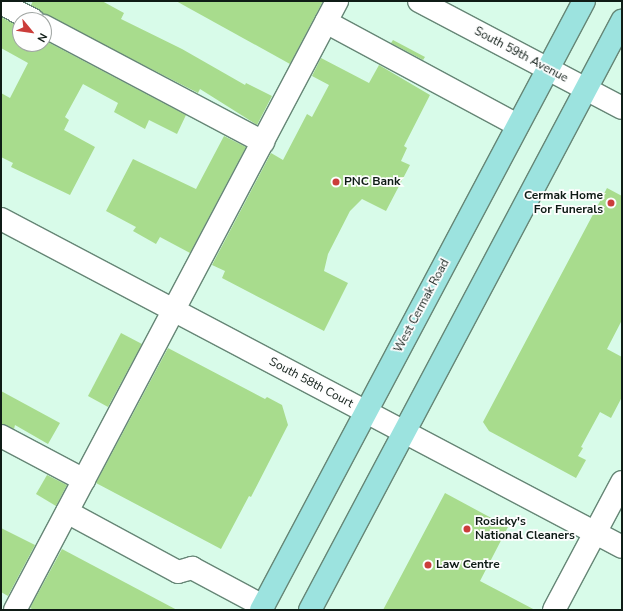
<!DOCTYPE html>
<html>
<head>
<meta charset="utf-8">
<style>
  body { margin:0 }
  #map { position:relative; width:623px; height:611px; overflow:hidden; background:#d8fbe9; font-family:"Nunito Sans",sans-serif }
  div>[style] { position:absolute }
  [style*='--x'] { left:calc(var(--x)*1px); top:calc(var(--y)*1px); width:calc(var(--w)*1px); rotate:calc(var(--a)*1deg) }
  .building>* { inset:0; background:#a8dc8d }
  .roads { filter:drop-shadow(1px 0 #668676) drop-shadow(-1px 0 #668676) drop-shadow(0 1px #668676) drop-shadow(0 -1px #668676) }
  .minor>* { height:22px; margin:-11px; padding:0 11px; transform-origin:11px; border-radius:11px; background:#fff }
  .major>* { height:22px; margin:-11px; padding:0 11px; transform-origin:11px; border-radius:11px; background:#9ce3df }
  .dots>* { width:11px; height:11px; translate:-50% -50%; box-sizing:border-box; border:2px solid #fefefe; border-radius:50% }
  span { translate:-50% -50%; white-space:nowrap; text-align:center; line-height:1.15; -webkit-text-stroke:3.5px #fefefe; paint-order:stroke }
  .street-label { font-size:12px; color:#0f1c16 }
  .poi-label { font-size:12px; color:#0f1c16; font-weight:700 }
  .left { translate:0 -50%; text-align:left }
  .right { translate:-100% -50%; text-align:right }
  .frame { position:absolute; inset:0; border:2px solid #0f1c16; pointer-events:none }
  .north { position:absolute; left:12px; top:12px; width:40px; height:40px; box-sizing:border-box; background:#fefefe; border:1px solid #9ea4a1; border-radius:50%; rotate:119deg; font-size:11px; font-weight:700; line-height:16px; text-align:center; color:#0f1c16 }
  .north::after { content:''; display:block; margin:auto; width:14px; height:18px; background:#cb3d3a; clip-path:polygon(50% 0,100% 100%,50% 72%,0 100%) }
</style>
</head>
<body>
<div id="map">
  <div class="building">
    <div style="clip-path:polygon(33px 1px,102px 1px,124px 13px,121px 19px,182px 49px,245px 85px,246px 83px,272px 96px,257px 125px,200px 89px,198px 93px,44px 14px,31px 5px)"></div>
    <div style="clip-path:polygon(176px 1px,323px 1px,290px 64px)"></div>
    <div style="clip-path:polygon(1px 17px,20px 27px,20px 44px,44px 44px,44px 40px,186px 115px,177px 134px,149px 120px,145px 129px,114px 112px,118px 103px,83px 84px,65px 117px,69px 120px,64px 130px,95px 147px,70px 195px,11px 167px,13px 163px,1px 157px,1px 93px,10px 98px,28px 63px,1px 48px)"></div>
    <div style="clip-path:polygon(393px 40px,425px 57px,423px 60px,391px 43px)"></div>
    <div style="clip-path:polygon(321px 58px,369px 83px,379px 65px,430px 95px,404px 146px,407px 148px,401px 161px,410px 165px,386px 211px,362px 199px,350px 211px,328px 254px,324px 271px,348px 283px,324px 331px,222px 278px,225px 271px,212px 265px,271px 153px,283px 160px,307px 114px,312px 117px,329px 85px,312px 76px)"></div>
    <div style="clip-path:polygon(224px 136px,246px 147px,190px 253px,160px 237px,156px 244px,133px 231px,136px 227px,106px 211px,133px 159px,196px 189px)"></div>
    <div style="clip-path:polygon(607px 188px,622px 196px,622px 320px,607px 349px,622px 357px,622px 397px,611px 418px,600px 412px,581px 447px,583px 448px,578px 456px,586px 460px,576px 478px,489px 431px,483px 422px)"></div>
    <div style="clip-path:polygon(121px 333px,142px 344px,108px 407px,88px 396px)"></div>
    <div style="clip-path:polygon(168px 348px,265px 399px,267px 397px,282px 405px,288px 425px,251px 497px,249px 496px,221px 549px,96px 483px)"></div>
    <div style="clip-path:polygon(1px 391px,60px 423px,48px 444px,15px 425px,14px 429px,1px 424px)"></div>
    <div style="clip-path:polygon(47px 475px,67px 485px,56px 506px,36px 494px)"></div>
    <div style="clip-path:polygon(445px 493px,508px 527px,480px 581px,535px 610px,383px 610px)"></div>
    <div style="clip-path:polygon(1px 528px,35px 545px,8px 596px,1px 592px)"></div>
    <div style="clip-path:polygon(62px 549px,177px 610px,34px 610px,30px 608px)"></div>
  </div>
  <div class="roads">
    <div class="minor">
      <div style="--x:419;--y:1;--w:229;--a:27.8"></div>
      <div style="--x:1;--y:3;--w:36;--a:28"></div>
      <div style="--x:326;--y:22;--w:217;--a:28.3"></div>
      <div style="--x:44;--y:26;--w:248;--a:27.9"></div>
      <div style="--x:1;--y:219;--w:702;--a:27.84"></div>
      <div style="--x:1;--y:436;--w:94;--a:27.9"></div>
      <div style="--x:67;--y:512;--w:126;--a:28.4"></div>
      <div style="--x:178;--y:572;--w:15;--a:-16"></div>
      <div style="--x:192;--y:568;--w:81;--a:28.2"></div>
      <div style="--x:15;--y:610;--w:689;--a:-62.13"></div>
      <div style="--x:554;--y:610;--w:145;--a:-62"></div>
    </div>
    <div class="major">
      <div style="--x:261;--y:610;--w:689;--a:-62.06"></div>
      <div style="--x:310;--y:610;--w:667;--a:-62.09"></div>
    </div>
  </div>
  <div class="dots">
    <div style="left:336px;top:182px;background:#cb3d3a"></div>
    <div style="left:611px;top:203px;background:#cb3d3a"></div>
    <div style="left:467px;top:529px;background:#cb3d3a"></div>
    <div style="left:428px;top:565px;background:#cb3d3a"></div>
  </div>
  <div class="street-label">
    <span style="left:521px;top:55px;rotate:28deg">South 59th Avenue</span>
    <span style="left:422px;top:306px;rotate:-62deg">West Cermak Road</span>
    <span style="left:311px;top:383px;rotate:28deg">South 58th Court</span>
  </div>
  <div class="poi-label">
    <span class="left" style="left:344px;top:182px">PNC Bank</span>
    <span class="right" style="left:603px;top:203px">Cermak Home<br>For Funerals</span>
    <span class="left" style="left:475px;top:529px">Rosicky's<br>National Cleaners</span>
    <span class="left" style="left:436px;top:565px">Law Centre</span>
  </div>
  <div class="frame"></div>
  <div class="north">N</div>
</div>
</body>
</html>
